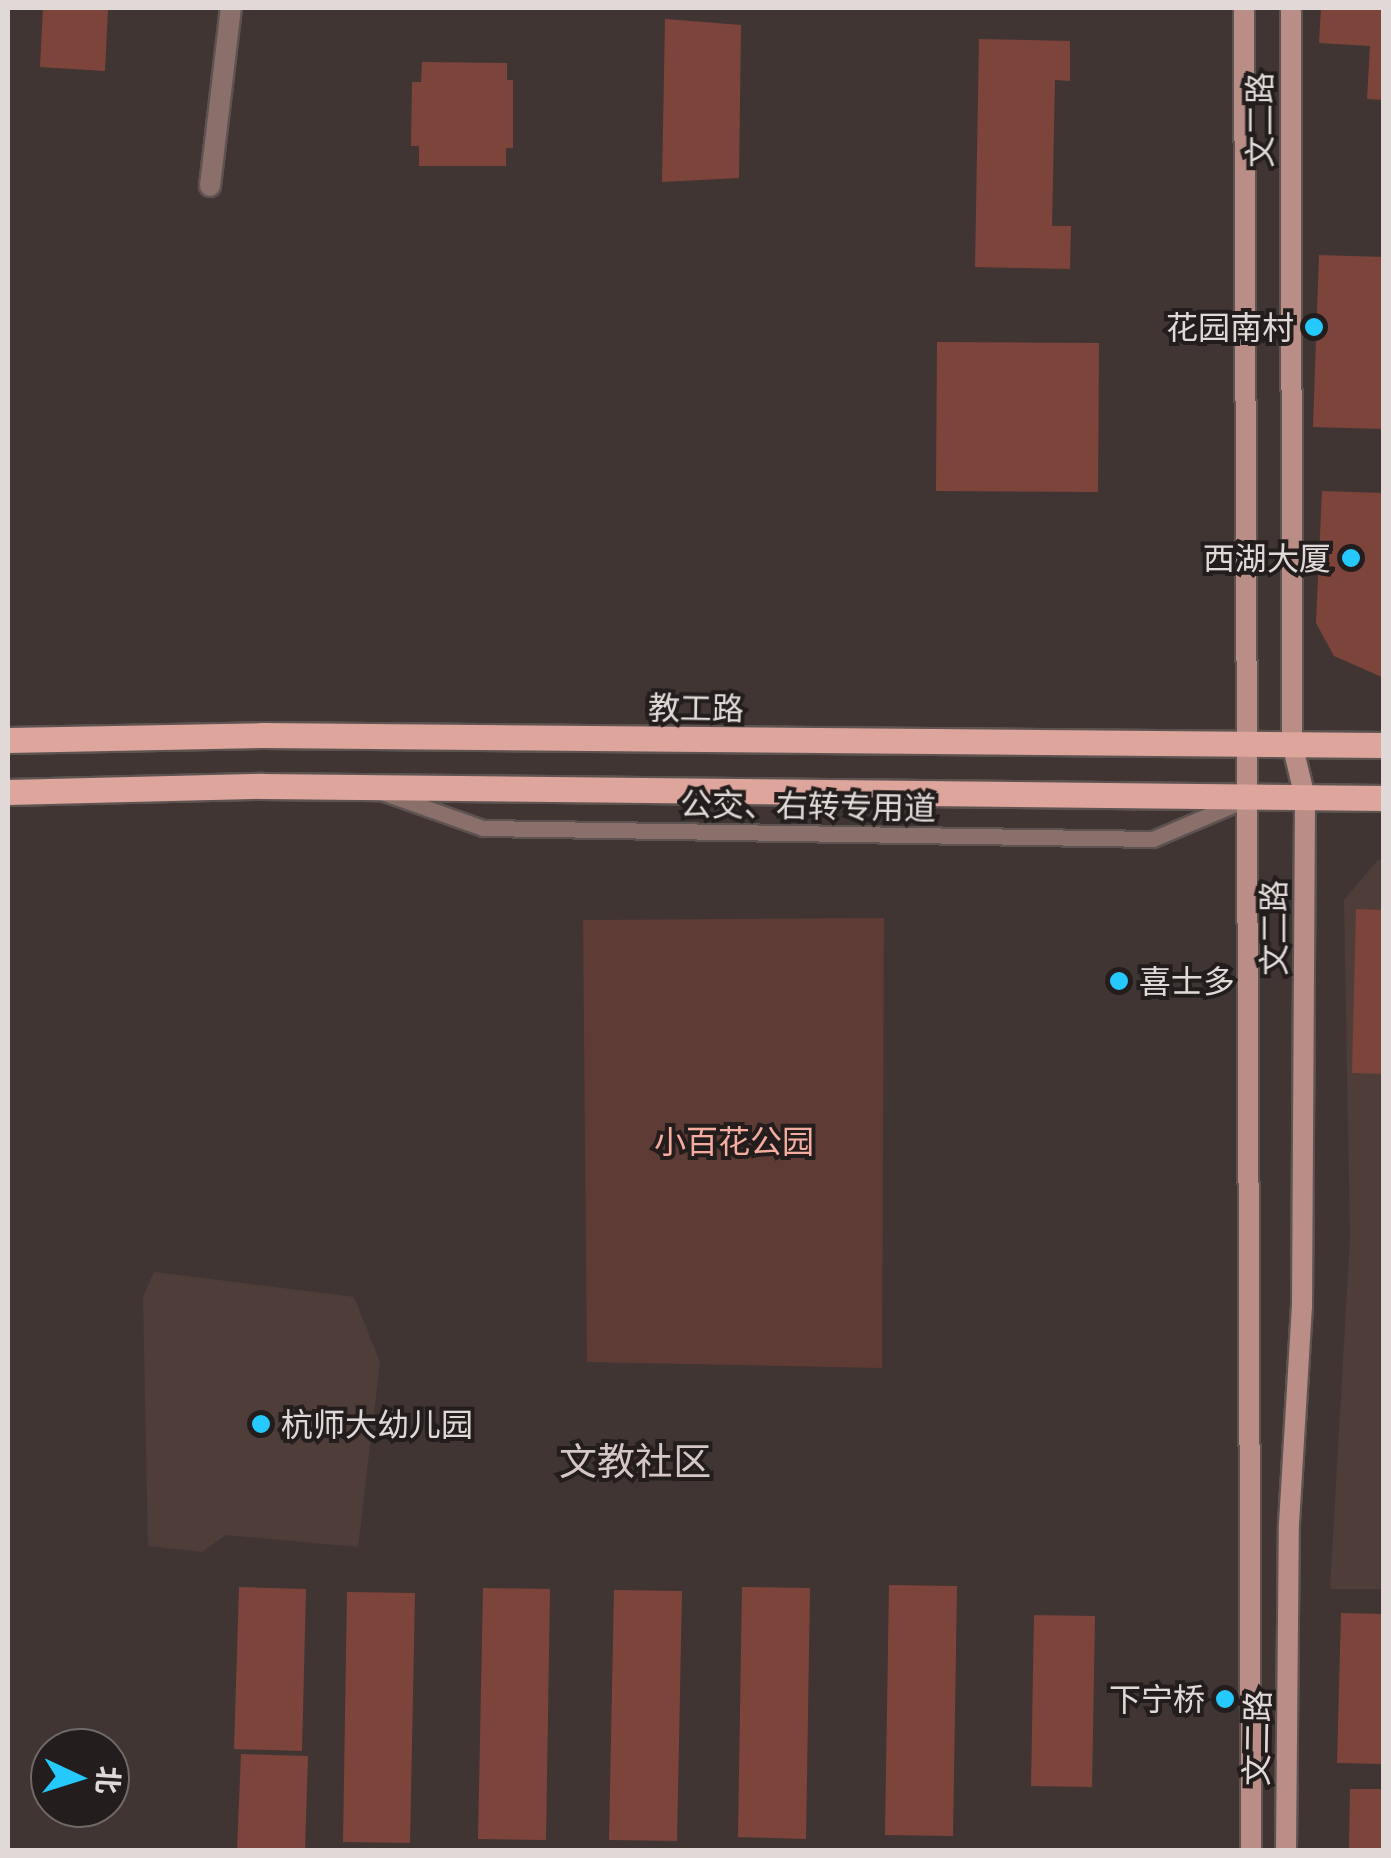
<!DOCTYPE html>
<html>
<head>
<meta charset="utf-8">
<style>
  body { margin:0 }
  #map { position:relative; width:1391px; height:1858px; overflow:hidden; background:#403533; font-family:"PT Sans","Noto Sans SC",sans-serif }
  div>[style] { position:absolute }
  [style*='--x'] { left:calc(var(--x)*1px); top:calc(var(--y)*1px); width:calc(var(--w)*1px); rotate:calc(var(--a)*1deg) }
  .built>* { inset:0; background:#4f3d3a }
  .green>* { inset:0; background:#5f3b35 }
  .building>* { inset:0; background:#7d443b }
  .roads { filter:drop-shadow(2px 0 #5d5351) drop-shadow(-2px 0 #5d5351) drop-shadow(0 2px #5d5351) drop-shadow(0 -2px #5d5351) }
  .lane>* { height:15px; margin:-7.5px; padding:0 7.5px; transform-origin:7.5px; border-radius:7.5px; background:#8b6f6a }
  .street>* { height:20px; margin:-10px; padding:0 10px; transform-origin:10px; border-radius:10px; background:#8b6f6a }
  .secondary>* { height:20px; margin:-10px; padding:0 10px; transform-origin:10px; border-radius:10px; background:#ba8e86 }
  .primary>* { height:25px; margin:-12.5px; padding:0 12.5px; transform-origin:12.5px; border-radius:12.5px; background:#dda59b }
  .dots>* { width:28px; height:28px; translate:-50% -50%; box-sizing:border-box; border:5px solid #231e1d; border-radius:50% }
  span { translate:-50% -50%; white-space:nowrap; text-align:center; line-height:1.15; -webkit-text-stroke:8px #231e1d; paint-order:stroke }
  .street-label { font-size:32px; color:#e0d9d7 }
  .poi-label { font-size:32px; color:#e0d9d7 }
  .right { translate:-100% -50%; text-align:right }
  .left { translate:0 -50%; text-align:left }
  .park-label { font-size:32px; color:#f6ada0 }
  .quarter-label { font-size:38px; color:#d5c7c5 }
  .frame { position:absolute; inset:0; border:10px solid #e0d9d7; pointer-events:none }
  .north { position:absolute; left:30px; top:1728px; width:100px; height:100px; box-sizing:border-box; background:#231e1d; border:2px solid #6f6967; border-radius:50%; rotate:94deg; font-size:28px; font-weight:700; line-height:40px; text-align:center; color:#e0d9d7 }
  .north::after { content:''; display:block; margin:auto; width:35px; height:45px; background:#25c9fe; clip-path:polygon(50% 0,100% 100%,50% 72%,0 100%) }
</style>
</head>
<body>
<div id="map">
  <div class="built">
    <div style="clip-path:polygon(1378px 860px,1383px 860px,1383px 1589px,1330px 1589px,1350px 1238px,1344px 900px)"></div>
    <div style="clip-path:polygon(154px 1272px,354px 1297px,380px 1362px,358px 1547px,226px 1535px,202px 1552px,148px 1546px,143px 1297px)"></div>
  </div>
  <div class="green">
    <div style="clip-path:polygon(884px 918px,882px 1368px,587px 1362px,583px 920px)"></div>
  </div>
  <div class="building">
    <div style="clip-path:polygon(43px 8px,108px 8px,105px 71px,40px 67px)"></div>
    <div style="clip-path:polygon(1321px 8px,1384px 8px,1384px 100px,1367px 99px,1370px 46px,1319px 43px)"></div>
    <div style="clip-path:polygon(665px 19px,741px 25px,739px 178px,662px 182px)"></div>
    <div style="clip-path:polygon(979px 39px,1070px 41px,1070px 81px,1055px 80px,1052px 226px,1071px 226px,1070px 269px,975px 267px)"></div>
    <div style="clip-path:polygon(422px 62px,507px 63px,507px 80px,513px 80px,513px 148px,506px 148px,506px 166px,419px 166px,419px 146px,411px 146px,412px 82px,421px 82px)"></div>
    <div style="clip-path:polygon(1319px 255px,1384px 257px,1384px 429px,1313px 427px)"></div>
    <div style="clip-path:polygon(937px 342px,1099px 343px,1098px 492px,936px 491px)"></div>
    <div style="clip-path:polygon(1322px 491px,1384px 493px,1384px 678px,1334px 656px,1316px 623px)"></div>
    <div style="clip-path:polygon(1356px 909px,1384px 910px,1384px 1074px,1352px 1073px)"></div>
    <div style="clip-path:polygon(889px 1585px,957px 1586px,953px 1836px,885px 1835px)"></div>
    <div style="clip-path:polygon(239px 1587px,306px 1589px,302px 1751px,234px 1749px)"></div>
    <div style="clip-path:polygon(742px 1587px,810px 1588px,806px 1839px,738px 1837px)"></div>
    <div style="clip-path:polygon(483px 1588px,550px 1589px,546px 1840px,478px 1839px)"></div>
    <div style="clip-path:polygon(614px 1590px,682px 1591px,677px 1841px,609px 1840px)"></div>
    <div style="clip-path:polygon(347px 1592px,415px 1593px,410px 1843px,343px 1842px)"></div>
    <div style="clip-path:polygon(1341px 1613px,1384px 1614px,1384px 1764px,1337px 1763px)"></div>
    <div style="clip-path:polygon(1034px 1615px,1095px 1616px,1092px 1787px,1031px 1786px)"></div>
    <div style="clip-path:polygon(241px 1754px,308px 1756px,305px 1850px,237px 1850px)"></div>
    <div style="clip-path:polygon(1350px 1789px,1384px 1789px,1384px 1850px,1349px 1850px)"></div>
  </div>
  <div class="roads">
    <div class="lane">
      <div style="--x:384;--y:793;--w:105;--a:19.5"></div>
      <div style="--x:483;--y:828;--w:670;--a:0.94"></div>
      <div style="--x:1153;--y:839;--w:97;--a:-23.1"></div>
    </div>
    <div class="street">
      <div style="--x:210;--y:186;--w:179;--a:-83.3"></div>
    </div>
    <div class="secondary">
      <div style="--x:1244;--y:8;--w:1842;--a:89.78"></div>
      <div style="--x:1286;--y:1850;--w:326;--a:-89.5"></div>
      <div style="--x:1289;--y:1524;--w:218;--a:-86.6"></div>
      <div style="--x:1302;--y:1306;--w:508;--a:-89.66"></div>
      <div style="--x:1305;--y:798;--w:57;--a:-103.3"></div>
      <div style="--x:1292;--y:743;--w:735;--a:-90.08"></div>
    </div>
    <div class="primary">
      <div style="--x:8;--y:740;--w:254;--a:-1.1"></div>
      <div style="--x:262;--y:735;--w:1122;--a:0.51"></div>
      <div style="--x:8;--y:792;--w:254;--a:-1.4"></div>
      <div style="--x:262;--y:786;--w:1122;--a:0.61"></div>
    </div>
  </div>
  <div class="dots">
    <div style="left:1314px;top:327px;background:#25c9fe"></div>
    <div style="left:1351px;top:558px;background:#25c9fe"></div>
    <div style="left:1119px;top:981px;background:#25c9fe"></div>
    <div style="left:261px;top:1424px;background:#25c9fe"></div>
    <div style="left:1225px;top:1699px;background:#25c9fe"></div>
  </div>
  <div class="street-label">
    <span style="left:1260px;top:120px;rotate:-90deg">文二路</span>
    <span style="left:696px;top:708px;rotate:1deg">教工路</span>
    <span style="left:808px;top:806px;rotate:1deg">公交、右转专用道</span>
    <span style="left:1274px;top:928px;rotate:-90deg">文二路</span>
    <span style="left:1257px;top:1738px;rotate:-89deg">文二路</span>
  </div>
  <div class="poi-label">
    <span class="right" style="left:1294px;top:327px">花园南村</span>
    <span class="right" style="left:1331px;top:558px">西湖大厦</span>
    <span class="left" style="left:1139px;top:981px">喜士多</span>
    <span class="left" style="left:281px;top:1424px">杭师大幼儿园</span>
    <span class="right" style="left:1205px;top:1699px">下宁桥</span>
  </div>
  <div class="park-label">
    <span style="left:734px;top:1141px">小百花公园</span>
  </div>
  <div class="quarter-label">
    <span style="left:635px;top:1461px">文教社区</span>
  </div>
  <div class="frame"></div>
  <div class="north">北</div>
</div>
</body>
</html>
